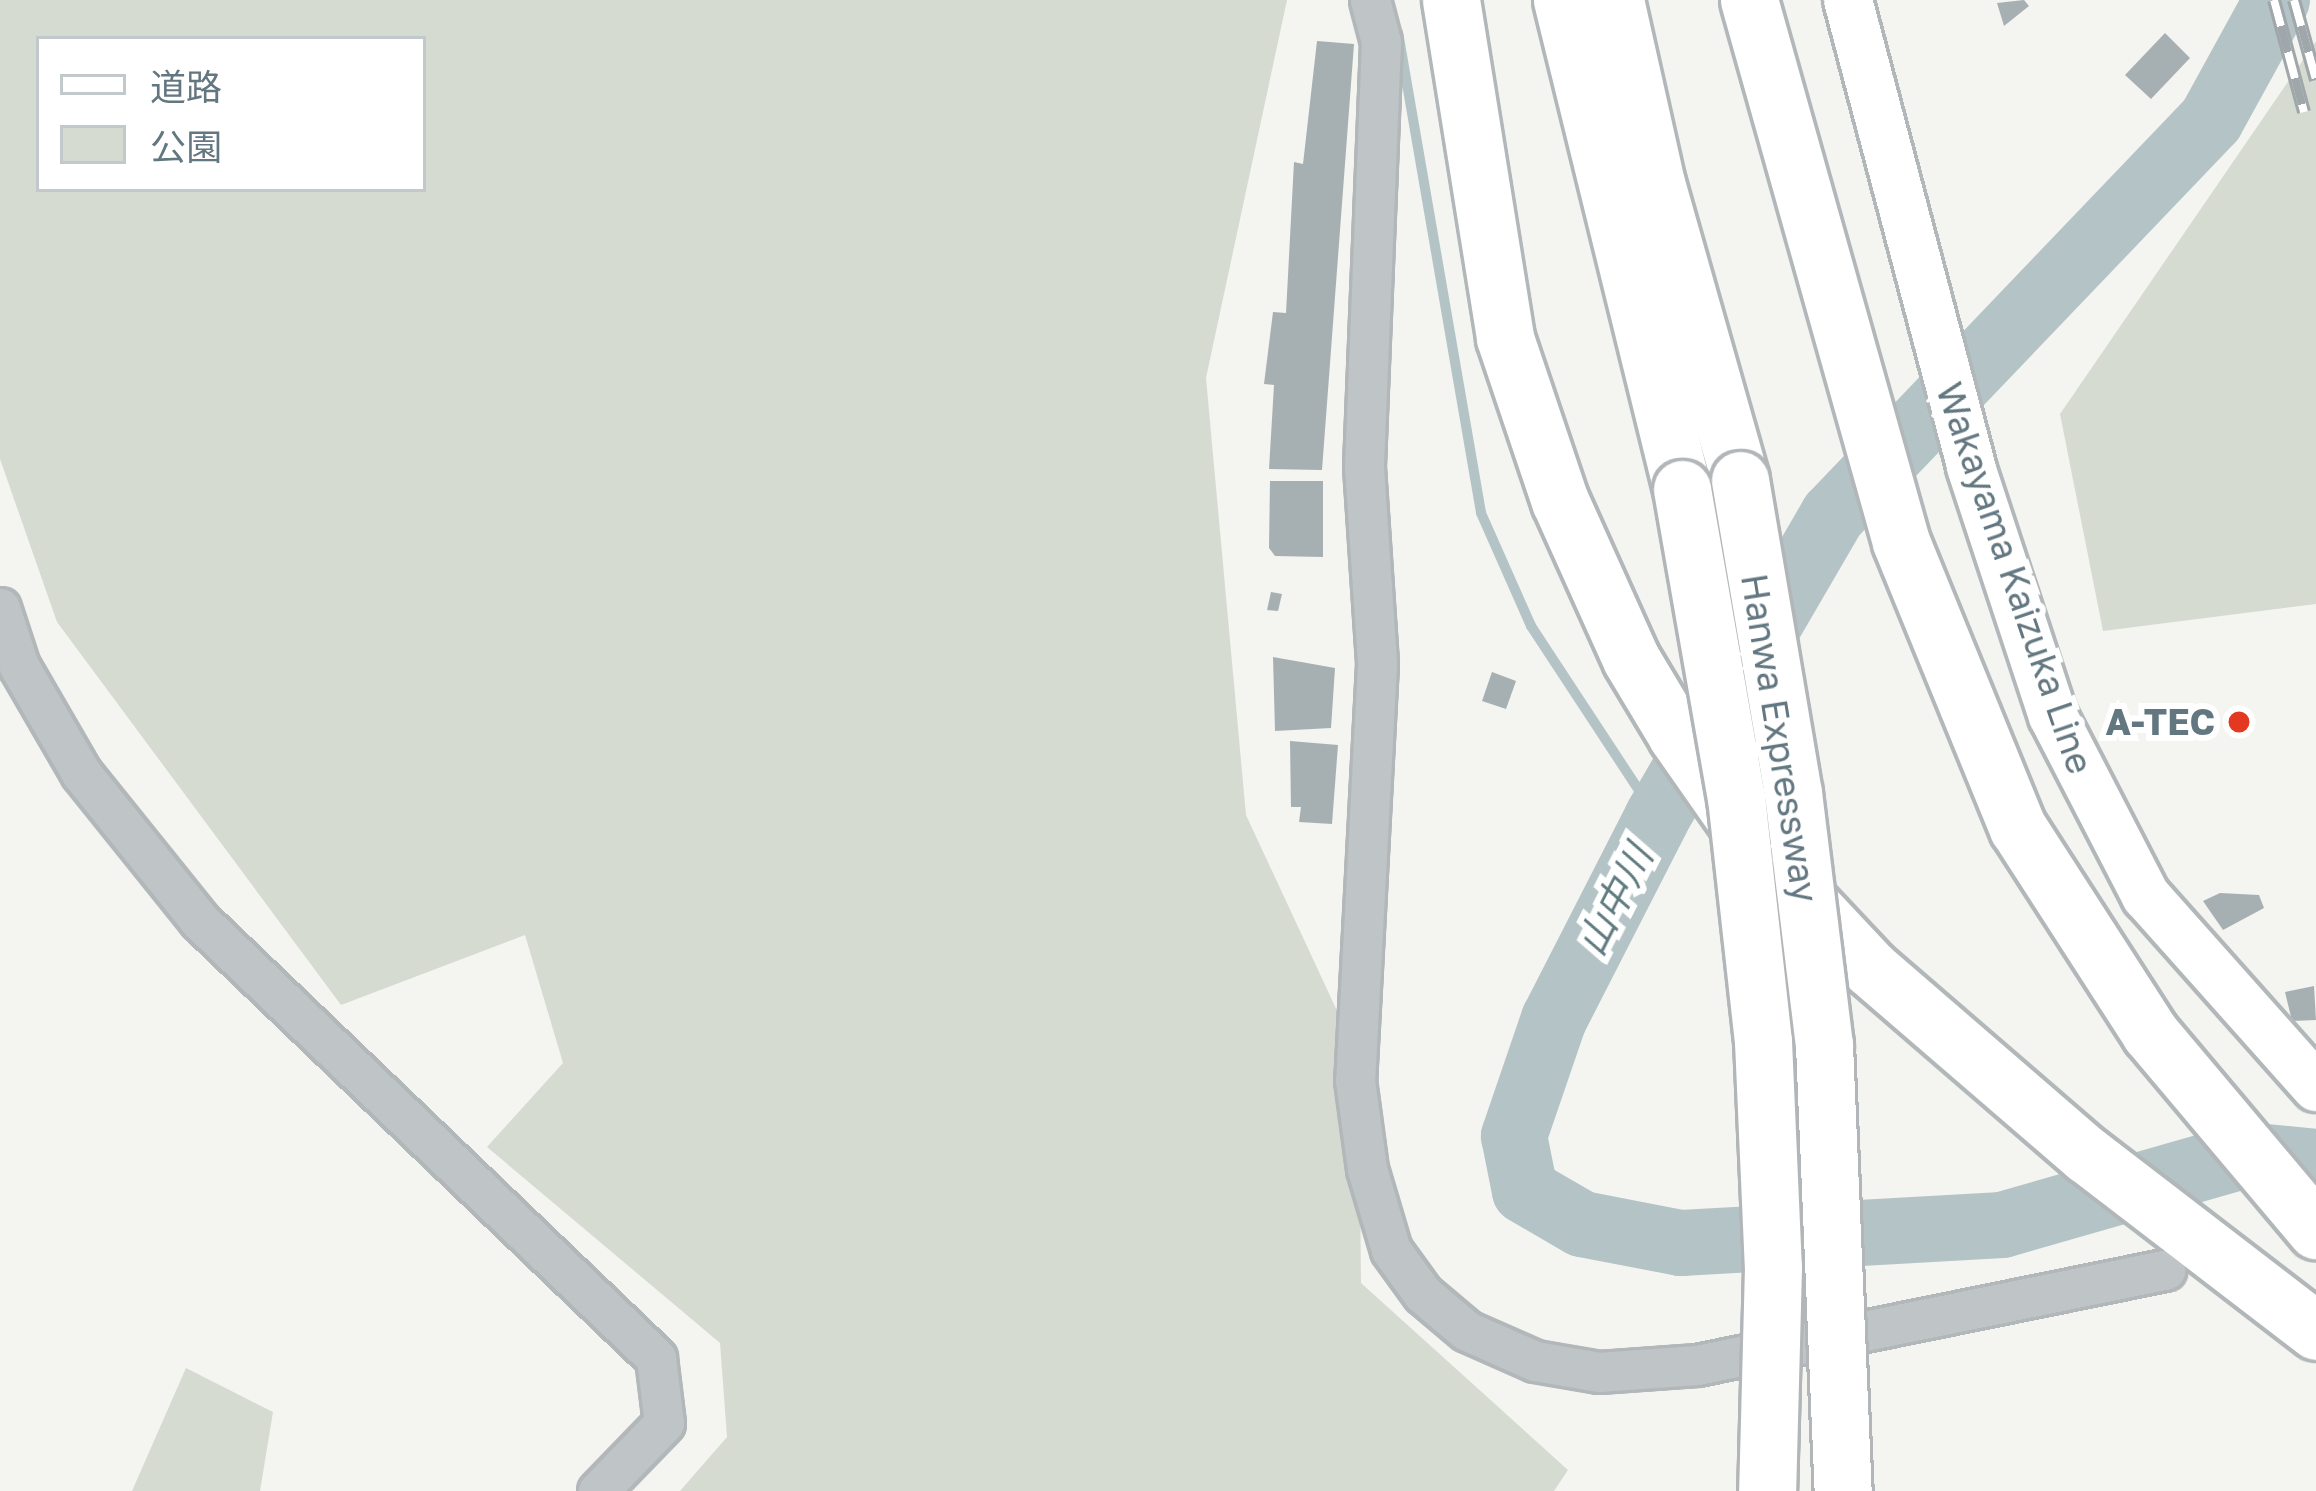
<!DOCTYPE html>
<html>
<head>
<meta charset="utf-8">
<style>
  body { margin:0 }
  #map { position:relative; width:2316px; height:1491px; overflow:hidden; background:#f4f4f0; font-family:"Golos Text","Noto Sans JP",sans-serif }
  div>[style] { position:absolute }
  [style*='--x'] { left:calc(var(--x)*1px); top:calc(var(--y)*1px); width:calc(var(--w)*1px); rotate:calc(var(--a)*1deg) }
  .green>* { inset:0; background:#d6dbd1 }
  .stream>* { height:10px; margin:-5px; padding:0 5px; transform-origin:5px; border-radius:5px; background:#b4c4c6 }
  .river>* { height:66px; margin:-33px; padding:0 33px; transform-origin:33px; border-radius:33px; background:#b4c4c6 }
  .building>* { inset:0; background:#a6b0b3 }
  .roads { filter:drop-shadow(3px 0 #b2b7ba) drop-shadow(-3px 0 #b2b7ba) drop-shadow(0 3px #b2b7ba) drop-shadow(0 -3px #b2b7ba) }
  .minor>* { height:39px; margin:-19.5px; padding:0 19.5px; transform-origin:19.5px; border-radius:19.5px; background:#bfc4c6 }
  .major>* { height:48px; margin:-24px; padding:0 24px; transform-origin:24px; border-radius:24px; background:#fff }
  .highway>* { height:57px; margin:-28.5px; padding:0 28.5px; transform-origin:28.5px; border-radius:28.5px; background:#fff }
  .rail>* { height:14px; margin-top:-7px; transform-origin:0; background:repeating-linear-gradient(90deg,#fff 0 27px,#a0a7ab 0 54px); box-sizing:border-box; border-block:3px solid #a0a7ab }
  .bridges { filter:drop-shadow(3px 0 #b2b6b8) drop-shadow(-3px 0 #b2b6b8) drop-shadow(0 3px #b2b6b8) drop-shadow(0 -3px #b2b6b8) }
  .highway-bridge>* { height:57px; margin:-28.5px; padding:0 28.5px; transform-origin:28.5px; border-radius:28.5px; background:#fff }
  .dots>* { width:33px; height:33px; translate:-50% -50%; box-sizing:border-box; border:6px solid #fff; border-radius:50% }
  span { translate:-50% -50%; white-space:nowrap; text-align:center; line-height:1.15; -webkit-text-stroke:12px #fff; paint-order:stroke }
  .street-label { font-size:36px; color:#637781 }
  .poi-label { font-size:36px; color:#637781; font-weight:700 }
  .right { translate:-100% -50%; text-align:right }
  .water-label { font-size:39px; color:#5f7a7f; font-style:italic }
  .legend { position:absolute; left:36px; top:36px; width:390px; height:156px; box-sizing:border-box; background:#fff; border:3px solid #c1c9cd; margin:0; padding:15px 21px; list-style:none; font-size:36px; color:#637781 }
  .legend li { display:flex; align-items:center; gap:24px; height:60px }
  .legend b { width:60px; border:3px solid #c1c9cd }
</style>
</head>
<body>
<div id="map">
  <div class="green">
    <div style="clip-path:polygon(evenodd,0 0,1287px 0,1206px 378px,1246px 815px,1359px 1058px,1361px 1283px,1568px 1470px,1554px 1491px,680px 1491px,727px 1437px,720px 1343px,487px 1147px,563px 1063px,525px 935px,341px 1005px,57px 622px,0 459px,0 0,39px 39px,423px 39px,423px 189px,39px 189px,39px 39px)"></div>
    <div style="clip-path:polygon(2316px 41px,2316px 604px,2103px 631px,2060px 414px)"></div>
    <div style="clip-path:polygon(186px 1368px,273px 1412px,260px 1491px,132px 1491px)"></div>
  </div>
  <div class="stream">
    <div style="--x:1398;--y:32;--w:488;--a:80.2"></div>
    <div style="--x:1481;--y:513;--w:124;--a:66.1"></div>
    <div style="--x:1531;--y:626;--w:230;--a:56.7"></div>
  </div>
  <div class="river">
    <div style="--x:2277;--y:0;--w:137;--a:118.8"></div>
    <div style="--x:2211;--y:120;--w:547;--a:133.74"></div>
    <div style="--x:1833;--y:515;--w:350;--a:120.2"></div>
    <div style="--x:1657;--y:818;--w:226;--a:117.1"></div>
    <div style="--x:1554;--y:1019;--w:124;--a:108.9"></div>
    <div style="--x:1514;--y:1136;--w:56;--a:78.7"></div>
    <div style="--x:1525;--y:1191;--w:66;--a:30.1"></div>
    <div style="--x:1582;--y:1224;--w:101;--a:10.9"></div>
    <div style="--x:1681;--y:1243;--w:322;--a:-3.2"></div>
    <div style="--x:2002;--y:1225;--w:254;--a:-16"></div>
    <div style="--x:2246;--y:1155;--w:70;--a:5.7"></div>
  </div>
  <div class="building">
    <div style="clip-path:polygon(2024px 0,2029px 6px,2004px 26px,1997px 3px)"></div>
    <div style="clip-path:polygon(2165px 33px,2190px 58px,2151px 99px,2125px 75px)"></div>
    <div style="clip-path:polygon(1317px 41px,1354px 44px,1322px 470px,1269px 469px,1274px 385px,1264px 384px,1273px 312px,1286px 313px,1294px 162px,1303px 164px)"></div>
    <div style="clip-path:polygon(1270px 481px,1323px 481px,1323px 557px,1275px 556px,1269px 548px)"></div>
    <div style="clip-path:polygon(1271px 592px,1282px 594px,1278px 611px,1267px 610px)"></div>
    <div style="clip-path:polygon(1273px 657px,1335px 668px,1331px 728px,1275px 731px)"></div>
    <div style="clip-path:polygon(1492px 672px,1516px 681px,1506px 709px,1482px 701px)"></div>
    <div style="clip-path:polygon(1290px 741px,1338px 745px,1332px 824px,1299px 822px,1301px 807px,1291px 807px)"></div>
    <div style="clip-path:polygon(2220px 893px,2259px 895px,2264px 908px,2223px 930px,2203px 901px)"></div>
    <div style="clip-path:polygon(2314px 986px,2316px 1020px,2292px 1021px,2285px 992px)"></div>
  </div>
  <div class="roads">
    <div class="minor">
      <div style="--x:1370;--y:0;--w:43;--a:75.3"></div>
      <div style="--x:1381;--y:42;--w:425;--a:92.3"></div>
      <div style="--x:1364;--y:467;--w:197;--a:86.2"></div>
      <div style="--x:1377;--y:664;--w:417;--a:93"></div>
      <div style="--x:1355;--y:1080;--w:90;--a:82.3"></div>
      <div style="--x:1367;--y:1169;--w:84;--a:73.5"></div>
      <div style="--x:1391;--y:1250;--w:54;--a:54"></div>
      <div style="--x:1423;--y:1294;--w:57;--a:40.1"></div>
      <div style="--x:1467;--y:1331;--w:74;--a:23.8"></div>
      <div style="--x:1535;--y:1361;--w:65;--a:9.8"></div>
      <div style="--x:1599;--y:1372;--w:98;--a:-4.1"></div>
      <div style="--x:1697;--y:1365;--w:478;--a:-11.5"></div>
      <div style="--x:0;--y:608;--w:61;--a:71.9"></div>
      <div style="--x:19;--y:666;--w:124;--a:59.9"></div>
      <div style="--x:81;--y:773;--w:189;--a:51.2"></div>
      <div style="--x:199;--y:920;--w:633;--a:43.78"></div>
      <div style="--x:656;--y:1358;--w:65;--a:83"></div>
      <div style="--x:664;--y:1423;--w:95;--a:134.1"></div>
    </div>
    <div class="major">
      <div style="--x:1848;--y:0;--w:483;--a:75.2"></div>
      <div style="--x:1971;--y:467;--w:262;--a:71.8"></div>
      <div style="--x:2053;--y:716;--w:203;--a:62.7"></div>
      <div style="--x:2146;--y:896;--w:256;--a:48.3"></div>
    </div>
    <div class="highway">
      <div style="--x:1451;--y:0;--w:342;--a:80.9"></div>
      <div style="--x:1505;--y:338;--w:172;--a:71.4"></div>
      <div style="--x:1560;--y:501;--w:173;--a:65.8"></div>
      <div style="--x:1631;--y:659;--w:90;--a:59.1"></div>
      <div style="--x:1677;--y:736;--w:126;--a:55"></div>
      <div style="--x:1749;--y:839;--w:177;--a:46.8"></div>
      <div style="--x:1870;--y:968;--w:286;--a:40.8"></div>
      <div style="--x:2087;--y:1155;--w:289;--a:37.5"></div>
      <div style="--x:1562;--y:0;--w:504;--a:76.21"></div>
      <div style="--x:1615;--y:0;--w:188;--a:77.4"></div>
      <div style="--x:1656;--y:183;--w:309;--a:74.2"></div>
      <div style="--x:1749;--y:0;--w:563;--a:74.33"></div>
      <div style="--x:1901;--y:542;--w:309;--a:67.8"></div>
      <div style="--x:2018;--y:828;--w:244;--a:57.2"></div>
      <div style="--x:2150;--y:1033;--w:258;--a:49.9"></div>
    </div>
  </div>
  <div class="rail">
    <div style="--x:2274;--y:0;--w:116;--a:75"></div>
    <div style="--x:2294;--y:0;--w:83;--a:74.6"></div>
  </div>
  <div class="bridges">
    <div class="highway-bridge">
      <div style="--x:1740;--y:480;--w:317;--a:80.4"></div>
      <div style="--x:1793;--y:793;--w:254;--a:83"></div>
      <div style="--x:1824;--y:1045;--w:445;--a:87.6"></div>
      <div style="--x:1682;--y:489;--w:313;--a:80.1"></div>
      <div style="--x:1736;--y:797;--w:245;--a:83.7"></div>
      <div style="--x:1763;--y:1041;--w:226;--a:87.5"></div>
      <div style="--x:1773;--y:1267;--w:224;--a:91.5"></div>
    </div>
  </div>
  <div class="dots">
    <div style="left:2239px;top:722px;background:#e43921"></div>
  </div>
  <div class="street-label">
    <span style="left:2015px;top:578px;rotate:71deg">Wakayama Kaizuka Line</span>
    <span style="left:1780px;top:738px;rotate:81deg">Hanwa Expressway</span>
  </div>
  <div class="poi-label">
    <span class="right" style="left:2215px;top:722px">A-TEC</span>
  </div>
  <div class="water-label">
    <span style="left:1615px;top:900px;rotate:-63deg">山中川</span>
  </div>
  <ul class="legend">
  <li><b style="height:15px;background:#fff"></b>道路</li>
  <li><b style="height:33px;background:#d6dbd1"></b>公園</li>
  </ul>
</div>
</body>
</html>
